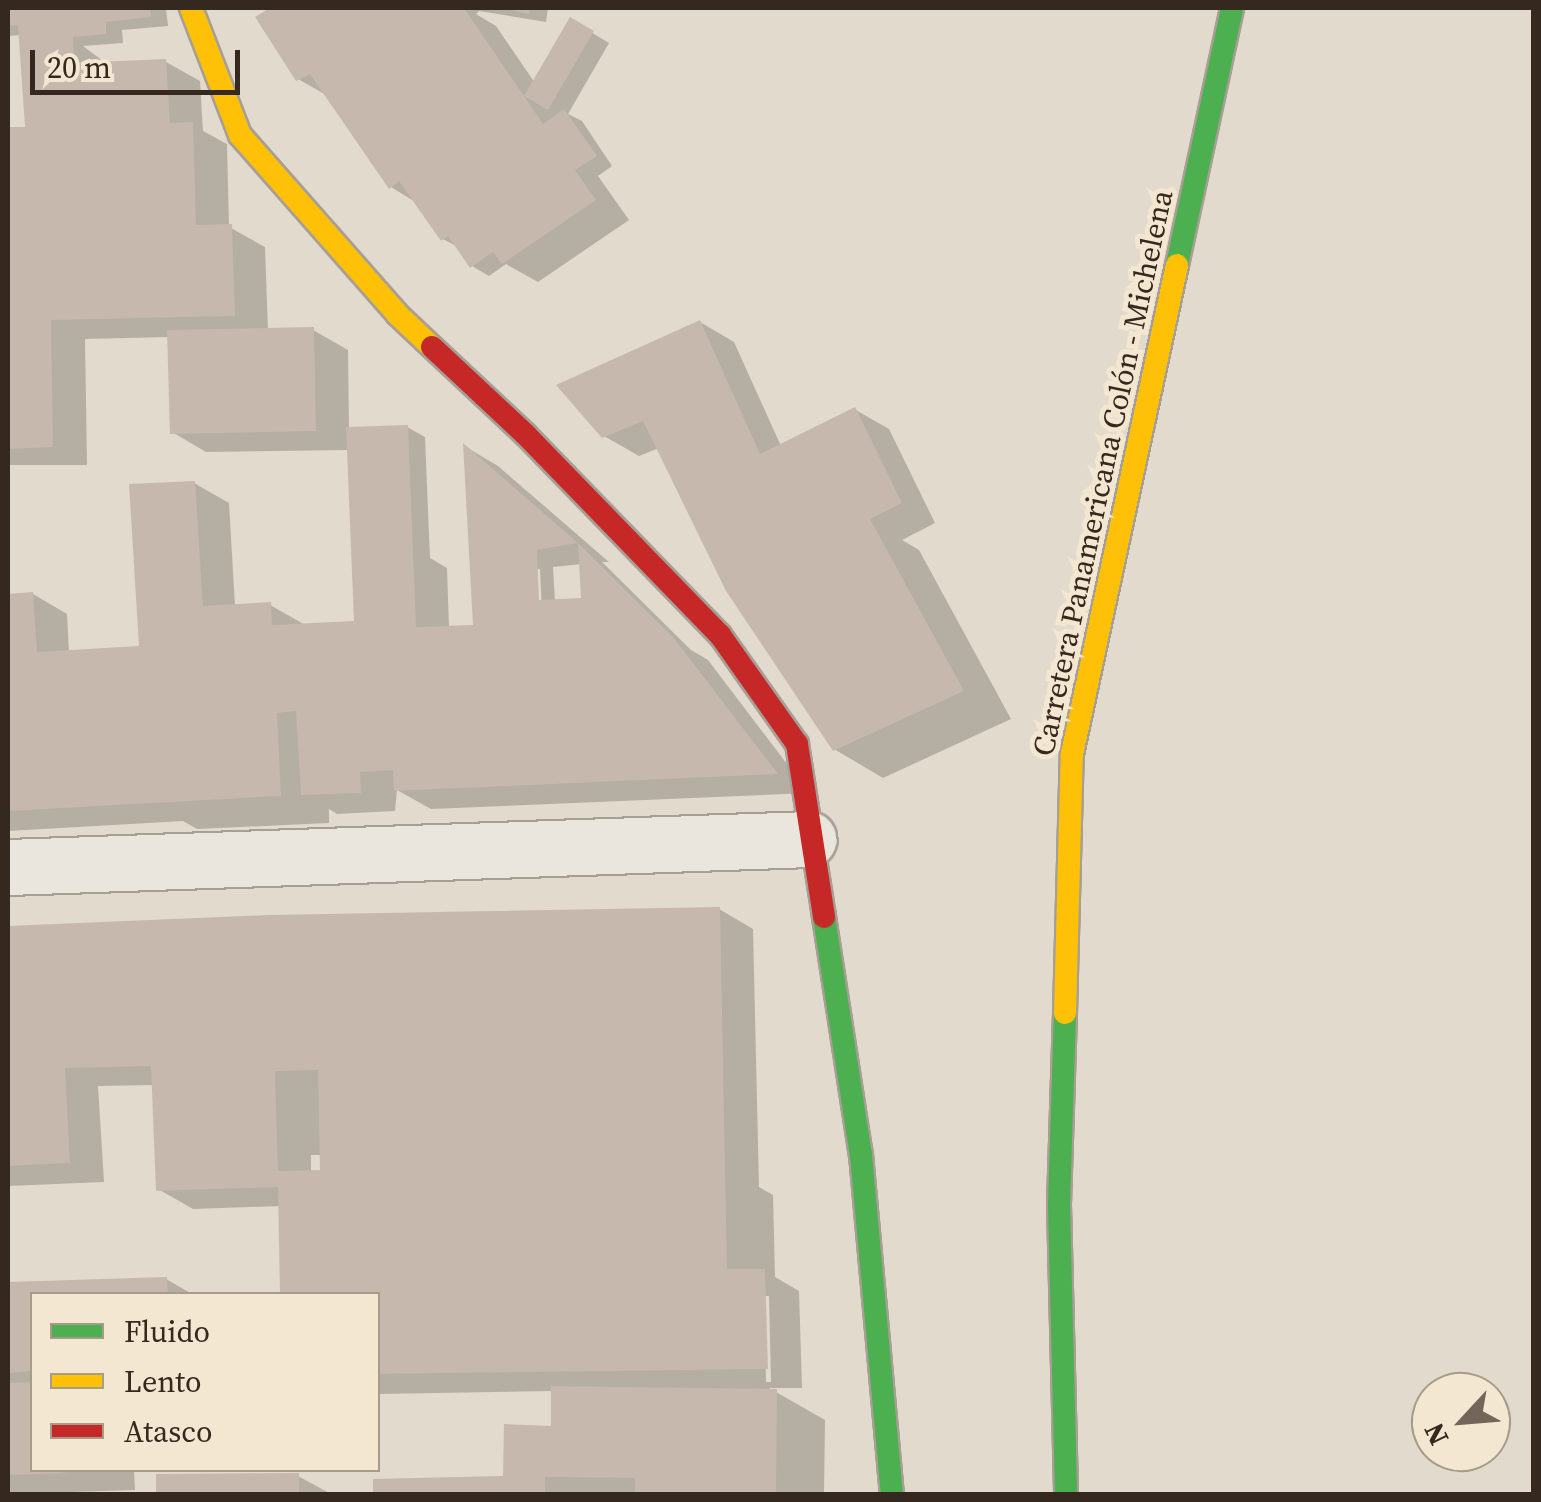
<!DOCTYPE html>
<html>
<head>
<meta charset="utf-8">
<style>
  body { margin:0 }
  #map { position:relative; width:1541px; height:1502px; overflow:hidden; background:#e2dacc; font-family:"Source Serif 4",serif }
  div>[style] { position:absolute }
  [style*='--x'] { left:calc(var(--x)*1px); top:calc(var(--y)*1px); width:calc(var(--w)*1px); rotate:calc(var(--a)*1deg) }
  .shadow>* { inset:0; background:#0003 }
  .building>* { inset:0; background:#c6b8ad }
  .roads { filter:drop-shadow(2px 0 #a79f95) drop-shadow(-2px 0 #a79f95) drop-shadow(0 2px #a79f95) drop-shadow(0 -2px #a79f95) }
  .street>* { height:55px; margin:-27.5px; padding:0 27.5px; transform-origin:27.5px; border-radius:27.5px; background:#eae6dd }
  .fast>* { height:22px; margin:-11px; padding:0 11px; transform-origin:11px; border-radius:11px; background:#4caf50 }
  .slow>* { height:22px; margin:-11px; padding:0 11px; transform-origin:11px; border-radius:11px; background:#ffc107 }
  .jam>* { height:22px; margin:-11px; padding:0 11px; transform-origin:11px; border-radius:11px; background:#c62828 }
  span { translate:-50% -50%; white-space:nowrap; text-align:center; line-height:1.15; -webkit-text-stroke:10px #f3e7d1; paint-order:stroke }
  .street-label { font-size:30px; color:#35281e }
  .frame { position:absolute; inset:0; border:10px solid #35281e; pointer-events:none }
  .legend { position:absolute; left:30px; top:1292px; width:350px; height:180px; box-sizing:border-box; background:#f3e7d1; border:2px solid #a79b89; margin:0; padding:12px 18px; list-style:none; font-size:30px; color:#35281e }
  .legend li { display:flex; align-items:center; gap:20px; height:50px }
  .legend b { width:50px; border:2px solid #a79b89 }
  .north { position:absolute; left:1411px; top:1372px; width:100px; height:100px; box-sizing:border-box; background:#f3e7d1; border:2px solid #a79b89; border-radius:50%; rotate:244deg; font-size:28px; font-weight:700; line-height:40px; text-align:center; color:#35281e }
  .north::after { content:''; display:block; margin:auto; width:35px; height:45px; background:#72665b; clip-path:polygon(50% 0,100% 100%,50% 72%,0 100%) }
  .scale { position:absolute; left:30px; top:50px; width:210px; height:45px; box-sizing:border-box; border:5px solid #35281e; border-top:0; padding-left:12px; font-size:30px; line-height:35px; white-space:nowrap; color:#35281e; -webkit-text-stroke:8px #f3e7d1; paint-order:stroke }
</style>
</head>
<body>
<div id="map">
  <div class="shadow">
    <div style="clip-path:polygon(evenodd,8px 8px,166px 8px,168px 26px,122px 30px,123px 43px,83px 46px,107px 64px,166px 62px,200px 81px,203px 131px,227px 144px,229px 227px,265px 247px,268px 331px,313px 330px,348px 350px,349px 429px,407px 427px,425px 437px,430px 558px,447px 568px,449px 628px,476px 627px,466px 447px,498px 466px,609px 562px,602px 562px,691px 650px,708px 660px,809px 793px,431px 809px,397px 790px,395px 811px,337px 814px,329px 809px,329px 823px,197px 829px,183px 821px,8px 831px,8px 596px,33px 594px,67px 614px,69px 653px,141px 649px,194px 483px,229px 503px,235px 606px,270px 605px,307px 626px,357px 623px,349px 450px,206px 452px,172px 432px,169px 337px,85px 339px,87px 465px,8px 465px,8px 130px,28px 129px,21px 35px,8px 36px,8px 8px,582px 564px,583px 601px,555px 602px,553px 567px,582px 564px,8px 8px,535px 569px,540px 569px,542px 613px,537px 613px,535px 569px)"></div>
    <div style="clip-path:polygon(274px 8px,548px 8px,546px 22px,479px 11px,476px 14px,496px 26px,535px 83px,571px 20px,609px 43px,568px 114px,582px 121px,612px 166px,598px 176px,629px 220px,538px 282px,506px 264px,489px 276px,472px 266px,460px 248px,443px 239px,417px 203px,391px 187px,328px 96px,298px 79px,258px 18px)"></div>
    <div style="clip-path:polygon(700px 322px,734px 342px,781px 446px,854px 409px,889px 429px,935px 523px,902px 540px,919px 550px,1011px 719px,883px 778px,834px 749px,659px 448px,639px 456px,604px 436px)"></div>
    <div style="clip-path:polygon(evenodd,719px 909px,753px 929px,759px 1187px,773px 1195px,775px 1277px,799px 1291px,802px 1388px,769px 1388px,825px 1420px,824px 1494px,376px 1494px,376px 1482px,514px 1480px,554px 1428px,554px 1391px,378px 1394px,378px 1294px,282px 1294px,281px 1206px,193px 1209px,158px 1189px,154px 1085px,98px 1086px,104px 1182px,8px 1186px,8px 1073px,63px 1070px,62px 1065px,8px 1068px,8px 929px,719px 909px,311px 1155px,322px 1155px,330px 1173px,311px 1173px,311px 1155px,719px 909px,764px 1296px,769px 1296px,771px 1382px,766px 1382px,764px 1296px)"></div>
    <div style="clip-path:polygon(166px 1279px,192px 1294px,32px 1294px,32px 1470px,134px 1470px,135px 1490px,8px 1494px,8px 1284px)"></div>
    <div style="clip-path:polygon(298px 1476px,331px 1494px,159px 1494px,158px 1477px)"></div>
  </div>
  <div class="building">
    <div style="clip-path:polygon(8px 8px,150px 8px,151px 17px,106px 22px,106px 34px,73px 37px,74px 63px,166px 59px,170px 123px,193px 122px,196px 225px,232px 224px,235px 316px,51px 320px,53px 447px,8px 449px,8px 127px,25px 127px,18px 25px,8px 26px)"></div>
    <div style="clip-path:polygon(270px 8px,464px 8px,543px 124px,564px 109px,597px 156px,575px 170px,596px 200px,502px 264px,493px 252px,470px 268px,448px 236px,441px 241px,399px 181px,389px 189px,310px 74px,296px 81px,255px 17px)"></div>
    <div style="clip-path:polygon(502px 8px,530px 8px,529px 14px)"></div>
    <div style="clip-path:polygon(570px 17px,594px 31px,548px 110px,524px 96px)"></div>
    <div style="clip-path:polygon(700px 320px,760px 454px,855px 407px,902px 503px,870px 519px,964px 691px,833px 751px,726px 591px,643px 421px,602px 438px,556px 385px)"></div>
    <div style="clip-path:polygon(314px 327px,316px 431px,170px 434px,167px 330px)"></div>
    <div style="clip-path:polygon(408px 425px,416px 627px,473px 625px,463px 443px,578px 543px,537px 550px,539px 600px,581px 598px,578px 543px,673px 637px,778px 774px,394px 791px,393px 770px,360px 772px,361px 793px,301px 795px,296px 711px,277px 713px,281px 796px,8px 811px,8px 594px,33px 592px,37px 652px,139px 646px,129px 484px,195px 481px,203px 606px,271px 602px,272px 625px,354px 621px,346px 427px)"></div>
    <div style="clip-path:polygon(evenodd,720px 907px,727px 1269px,765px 1269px,768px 1369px,378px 1374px,378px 1294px,280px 1294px,278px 1187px,156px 1191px,151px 1066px,65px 1068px,70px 1163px,8px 1166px,8px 926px,269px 915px,720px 907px,318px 1070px,320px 1170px,278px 1171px,275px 1071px,318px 1070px)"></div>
    <div style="clip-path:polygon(167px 1277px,168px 1294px,32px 1294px,32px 1371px,8px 1373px,8px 1282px)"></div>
    <div style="clip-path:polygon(32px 1382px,32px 1470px,70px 1473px,8px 1475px,8px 1383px)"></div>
    <div style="clip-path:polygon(551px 1386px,777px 1389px,776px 1494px,635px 1494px,635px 1478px,545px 1477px,545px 1494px,373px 1494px,373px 1479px,503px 1476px,504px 1424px,551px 1426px)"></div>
    <div style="clip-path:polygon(299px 1473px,299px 1494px,156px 1494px,156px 1474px)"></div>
  </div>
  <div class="roads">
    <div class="street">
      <div style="--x:8;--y:867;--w:801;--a:-2"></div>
    </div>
    <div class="fast">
      <div style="--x:1177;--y:265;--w:263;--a:-77.9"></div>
      <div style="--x:824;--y:917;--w:241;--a:81.2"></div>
      <div style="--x:861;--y:1155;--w:340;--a:84.8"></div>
      <div style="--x:1065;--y:1013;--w:192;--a:91.8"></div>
      <div style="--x:1059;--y:1205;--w:289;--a:88.6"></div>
    </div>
    <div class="slow">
      <div style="--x:191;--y:8;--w:136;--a:68.9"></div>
      <div style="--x:240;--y:135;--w:238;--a:48.7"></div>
      <div style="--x:397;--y:314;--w:48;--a:43.3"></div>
      <div style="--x:1065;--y:1013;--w:259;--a:-88.5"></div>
      <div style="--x:1072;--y:754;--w:500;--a:-77.88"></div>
    </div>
    <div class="jam">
      <div style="--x:432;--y:347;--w:129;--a:43.1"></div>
      <div style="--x:526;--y:435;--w:279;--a:45.9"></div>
      <div style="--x:720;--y:635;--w:133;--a:54.8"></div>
      <div style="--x:797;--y:744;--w:175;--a:81.1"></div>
    </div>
  </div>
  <div class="street-label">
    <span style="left:1103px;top:473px;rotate:-78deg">Carretera Panamericana Colón - Michelena</span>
  </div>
  <div class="frame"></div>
  <ul class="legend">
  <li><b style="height:12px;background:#4caf50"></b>Fluido</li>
  <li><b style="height:12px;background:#ffc107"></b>Lento</li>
  <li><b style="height:12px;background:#c62828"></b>Atasco</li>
  </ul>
  <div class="north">N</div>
  <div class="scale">20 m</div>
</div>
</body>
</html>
